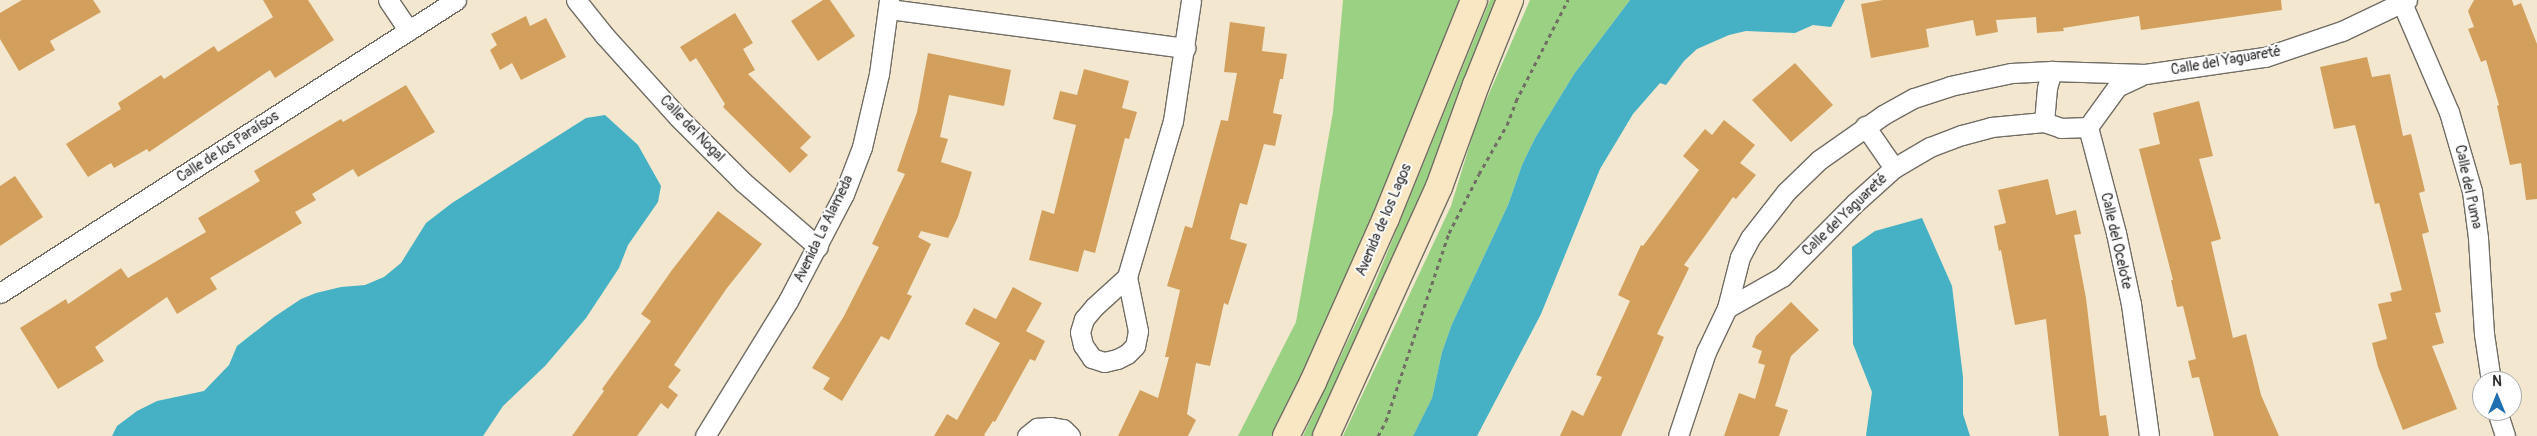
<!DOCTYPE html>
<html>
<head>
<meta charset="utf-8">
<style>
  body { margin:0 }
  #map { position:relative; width:2537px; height:436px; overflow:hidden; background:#f3e7cf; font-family:Pangolin,sans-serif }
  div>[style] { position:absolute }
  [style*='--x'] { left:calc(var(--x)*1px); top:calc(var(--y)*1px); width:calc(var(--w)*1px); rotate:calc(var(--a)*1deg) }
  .green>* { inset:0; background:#9ad183 }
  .water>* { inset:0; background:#46b1c4 }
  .building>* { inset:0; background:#d2a05c }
  .path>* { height:3px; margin-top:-1.5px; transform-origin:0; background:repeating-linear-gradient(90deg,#716d64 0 4px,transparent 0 8px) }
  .roads { filter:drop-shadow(1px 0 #716d64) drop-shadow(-1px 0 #716d64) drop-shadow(0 1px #716d64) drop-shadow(0 -1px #716d64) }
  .street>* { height:19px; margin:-9.5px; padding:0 9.5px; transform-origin:9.5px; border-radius:9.5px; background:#fff }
  .secondary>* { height:26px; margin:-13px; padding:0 13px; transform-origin:13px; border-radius:13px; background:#f9e7c3 }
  span { translate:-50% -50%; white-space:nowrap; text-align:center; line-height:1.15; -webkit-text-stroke:4px #fff; paint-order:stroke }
  .street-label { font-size:14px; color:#2b2b2b }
  .north { position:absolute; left:2472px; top:371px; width:50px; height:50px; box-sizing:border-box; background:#fff; border:1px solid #aaa; border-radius:50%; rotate:0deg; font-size:14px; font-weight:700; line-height:20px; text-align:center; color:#2b2b2b }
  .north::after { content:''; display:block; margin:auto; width:18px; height:22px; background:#1f6fb2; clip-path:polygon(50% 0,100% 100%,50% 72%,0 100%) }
</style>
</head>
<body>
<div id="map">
  <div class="green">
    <div style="clip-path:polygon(1343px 0,1463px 0,1389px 188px,1274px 436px,1238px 436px,1296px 322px,1333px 112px)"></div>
    <div style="clip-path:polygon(1490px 0,1505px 0,1318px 436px,1303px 436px,1374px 285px)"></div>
    <div style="clip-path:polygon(1530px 0,1630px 0,1574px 74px,1535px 138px,1522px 165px,1508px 205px,1452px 324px,1442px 352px,1432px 398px,1413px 436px,1343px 436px,1451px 206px,1477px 121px)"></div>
  </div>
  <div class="water">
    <div style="clip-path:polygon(1630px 0,1845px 0,1831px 27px,1813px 25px,1795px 33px,1746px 31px,1729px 35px,1697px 49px,1684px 61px,1666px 85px,1660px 83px,1633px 114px,1600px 169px,1541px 314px,1477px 436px,1413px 436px,1432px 398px,1442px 352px,1452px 324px,1508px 205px,1522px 165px,1535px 138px,1574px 74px)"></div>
    <div style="clip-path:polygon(605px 115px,638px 145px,661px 186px,658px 202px,628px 245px,619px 268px,586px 318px,545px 366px,503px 406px,483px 436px,112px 436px,117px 426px,137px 411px,157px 401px,204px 391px,229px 365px,237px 346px,274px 317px,301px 299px,316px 293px,341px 287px,365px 285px,384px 277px,401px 263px,426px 223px,452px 203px,586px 118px)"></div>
    <div style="clip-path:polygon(1922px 218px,1952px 286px,1963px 377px,1963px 414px,1970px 436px,1866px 436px,1872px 392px,1853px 344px,1852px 247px,1875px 231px)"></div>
  </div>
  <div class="building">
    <div style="clip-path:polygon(22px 0,93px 0,101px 12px,50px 41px,55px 50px,19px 71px,0 39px,0 13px)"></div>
    <div style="clip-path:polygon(263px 0,308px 0,334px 40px,275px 78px,270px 70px,149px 152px,147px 149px,114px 168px,111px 163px,88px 177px,66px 144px,121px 109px,118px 103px,161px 75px,164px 79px,214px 46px,218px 52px,273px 17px)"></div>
    <div style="clip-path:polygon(823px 0,830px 0,855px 36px,818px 61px,791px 21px)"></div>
    <div style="clip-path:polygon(1883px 0,2281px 0,2282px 10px,2141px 30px,2139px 16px,2063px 28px,2064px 31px,2037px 33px,2036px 17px,1996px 20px,1998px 32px,1976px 36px,1973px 20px,1926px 29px,1929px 47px,1871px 58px,1861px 4px)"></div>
    <div style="clip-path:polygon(2474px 0,2512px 0,2514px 6px,2521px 3px,2537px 44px,2537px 199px,2526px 200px,2521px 163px,2510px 165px,2497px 106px,2499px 105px,2486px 60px,2481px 62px,2468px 29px,2474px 27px,2468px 11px)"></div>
    <div style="clip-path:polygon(735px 13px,753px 43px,743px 49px,755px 70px,748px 74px,811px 137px,800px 148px,808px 155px,790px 173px,723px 107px,725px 104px,696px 58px,690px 62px,680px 47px)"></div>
    <div style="clip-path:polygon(526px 16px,530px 26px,546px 18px,566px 57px,521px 80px,512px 63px,500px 70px,490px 50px,497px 45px,491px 34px)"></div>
    <div style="clip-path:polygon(1230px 22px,1265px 27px,1262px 51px,1287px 54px,1283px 79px,1280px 79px,1273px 113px,1282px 115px,1275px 146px,1264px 144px,1247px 205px,1240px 203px,1230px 239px,1247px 244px,1228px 305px,1224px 303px,1210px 366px,1196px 363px,1187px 414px,1196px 420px,1188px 436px,1118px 436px,1140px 390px,1158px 398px,1169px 357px,1165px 357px,1180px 290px,1167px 286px,1185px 226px,1192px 228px,1221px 120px,1228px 121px,1237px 73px,1224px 72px)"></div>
    <div style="clip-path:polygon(928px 53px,1011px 70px,1004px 106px,949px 95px,940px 137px,948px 139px,941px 162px,972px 172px,958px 217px,948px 238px,921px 231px,918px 237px,931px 244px,907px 294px,912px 296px,889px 340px,881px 336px,842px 401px,823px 389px,830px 378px,812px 368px,844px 316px,879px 247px,872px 244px,905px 174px,897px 171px,917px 112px)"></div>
    <div style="clip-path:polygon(2367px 57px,2372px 77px,2390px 74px,2403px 136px,2411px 134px,2425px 191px,2419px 193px,2429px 232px,2422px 234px,2441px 312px,2435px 313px,2444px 343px,2432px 346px,2457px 409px,2403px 430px,2378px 367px,2372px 343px,2387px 339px,2378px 304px,2392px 301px,2390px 293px,2402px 290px,2379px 203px,2375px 204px,2355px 125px,2334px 129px,2320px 67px)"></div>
    <div style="clip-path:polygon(1795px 63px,1833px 105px,1791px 142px,1752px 100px)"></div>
    <div style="clip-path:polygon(1084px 69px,1129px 81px,1122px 108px,1137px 112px,1129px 139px,1125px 138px,1095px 253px,1084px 250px,1078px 272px,1029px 260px,1042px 210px,1054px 214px,1076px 125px,1053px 119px,1060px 91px,1077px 95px)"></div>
    <div style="clip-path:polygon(406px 85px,435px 132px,358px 177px,353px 169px,312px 194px,316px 200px,295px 212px,302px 223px,210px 278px,217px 289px,177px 314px,167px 297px,95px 347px,104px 361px,58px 389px,20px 328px,66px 299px,68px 304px,121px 268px,128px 278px,206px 232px,198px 218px,260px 181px,254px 171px,341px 119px,343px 122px)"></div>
    <div style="clip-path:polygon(2199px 101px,2213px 156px,2199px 159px,2221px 239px,2211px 242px,2233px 338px,2246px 334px,2261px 395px,2279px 436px,2214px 436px,2199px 377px,2192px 378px,2188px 361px,2196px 359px,2183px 306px,2177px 307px,2171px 280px,2173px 280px,2139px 149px,2160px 144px,2153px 113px)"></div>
    <div style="clip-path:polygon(1724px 120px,1755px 145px,1740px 163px,1756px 175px,1736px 199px,1733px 197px,1684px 265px,1689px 268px,1657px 334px,1664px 337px,1621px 436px,1560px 436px,1572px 410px,1583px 416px,1602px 377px,1596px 375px,1630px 301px,1618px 295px,1641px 245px,1643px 246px,1699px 170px,1683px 156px,1705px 129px,1712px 135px)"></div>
    <div style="clip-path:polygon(15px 176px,43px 217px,0 246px,0 186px)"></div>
    <div style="clip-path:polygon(2048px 179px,2056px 215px,2076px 210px,2081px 234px,2074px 235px,2086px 298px,2100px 416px,2106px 415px,2109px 436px,2059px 436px,2046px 319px,2015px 325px,2001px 250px,1999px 251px,1994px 226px,2006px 223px,1998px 190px)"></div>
    <div style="clip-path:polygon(718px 211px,762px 244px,727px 288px,674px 365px,681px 370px,668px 387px,678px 395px,668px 409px,661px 403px,637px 436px,572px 436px,604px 391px,602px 389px,651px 321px,641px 314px,672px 270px)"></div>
    <div style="clip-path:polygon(1013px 287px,1042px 303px,1026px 331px,1045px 341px,1035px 361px,1030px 359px,995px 422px,993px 421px,984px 435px,986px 436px,934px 436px,947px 414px,957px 420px,1000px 343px,965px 324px,974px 308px,996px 319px)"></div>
    <div style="clip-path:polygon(1791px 302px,1819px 330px,1791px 356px,1775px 406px,1788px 410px,1779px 436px,1724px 436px,1739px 393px,1755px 399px,1765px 365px,1758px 363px,1762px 351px,1752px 347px,1756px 336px)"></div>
  </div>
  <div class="path">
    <div style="--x:1378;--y:436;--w:17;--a:-62"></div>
    <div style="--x:1386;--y:421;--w:198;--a:-71.5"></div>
    <div style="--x:1449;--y:233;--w:66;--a:-63"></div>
    <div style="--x:1479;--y:174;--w:56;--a:-60.3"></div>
    <div style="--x:1507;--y:125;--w:26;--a:-69"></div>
    <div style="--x:1516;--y:101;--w:114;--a:-62.8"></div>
  </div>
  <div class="roads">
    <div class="street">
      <div style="--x:388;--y:0;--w:37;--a:56"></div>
      <div style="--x:576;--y:0;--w:45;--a:51.3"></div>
      <div style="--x:604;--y:35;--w:110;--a:47.9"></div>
      <div style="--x:678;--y:117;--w:92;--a:45"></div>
      <div style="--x:743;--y:182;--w:99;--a:40.9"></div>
      <div style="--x:2402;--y:3;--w:119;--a:66.7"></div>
      <div style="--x:2449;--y:112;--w:82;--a:73.8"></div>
      <div style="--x:2472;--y:191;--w:47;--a:82.7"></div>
      <div style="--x:2478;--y:238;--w:96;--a:86.4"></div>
      <div style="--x:2484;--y:334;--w:48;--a:81.5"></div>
      <div style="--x:889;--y:9;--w:299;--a:7.5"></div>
      <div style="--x:2044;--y:122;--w:34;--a:-85"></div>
      <div style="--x:2047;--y:88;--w:18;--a:-74"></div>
      <div style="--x:1865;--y:126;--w:51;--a:55.4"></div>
      <div style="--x:2088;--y:127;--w:110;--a:75.2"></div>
      <div style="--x:2116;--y:233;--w:73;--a:78.1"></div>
      <div style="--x:2131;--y:304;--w:133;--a:82.2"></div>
      <div style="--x:2088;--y:127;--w:49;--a:-54.1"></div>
      <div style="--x:2117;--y:87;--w:26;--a:-25"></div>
      <div style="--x:1127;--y:277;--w:55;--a:78.5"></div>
      <div style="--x:1138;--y:331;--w:15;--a:101"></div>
      <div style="--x:1135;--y:346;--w:11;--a:135"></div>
      <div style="--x:1127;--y:354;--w:11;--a:153"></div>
      <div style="--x:1117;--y:359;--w:13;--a:167"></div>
      <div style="--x:1104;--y:362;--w:13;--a:-162"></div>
      <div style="--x:1092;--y:358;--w:16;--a:-125"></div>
      <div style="--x:1083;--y:345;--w:13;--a:-103"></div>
      <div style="--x:1080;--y:332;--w:14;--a:-73"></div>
      <div style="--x:1084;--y:319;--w:16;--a:-50"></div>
      <div style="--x:1094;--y:307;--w:45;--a:-42.3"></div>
      <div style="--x:1127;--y:277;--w:163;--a:-73.6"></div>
      <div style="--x:1173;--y:121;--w:122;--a:-81.5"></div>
      <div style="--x:0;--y:293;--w:542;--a:-32.72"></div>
      <div style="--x:1727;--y:308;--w:63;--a:-29.4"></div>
      <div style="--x:1782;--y:277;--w:104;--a:-45.4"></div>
      <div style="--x:1855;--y:203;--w:52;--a:-41.9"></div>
      <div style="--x:1894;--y:168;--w:42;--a:-30.3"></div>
      <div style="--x:1930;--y:147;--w:34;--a:-21"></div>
      <div style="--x:1962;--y:135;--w:30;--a:-15"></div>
      <div style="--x:1991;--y:127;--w:53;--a:-5.4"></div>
      <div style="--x:2044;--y:122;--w:18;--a:19"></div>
      <div style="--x:2061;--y:128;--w:27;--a:-2"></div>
      <div style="--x:2497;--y:411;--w:26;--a:72"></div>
      <div style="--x:705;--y:436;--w:158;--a:-58.4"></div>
      <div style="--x:788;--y:301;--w:121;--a:-62.4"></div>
      <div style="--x:844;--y:194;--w:50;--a:-69"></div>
      <div style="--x:862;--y:147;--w:75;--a:-76.9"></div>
      <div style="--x:879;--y:74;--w:75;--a:-82.3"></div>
      <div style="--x:1027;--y:436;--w:13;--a:-39"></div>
      <div style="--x:1037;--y:428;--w:13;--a:-4"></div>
      <div style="--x:1050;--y:427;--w:13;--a:9"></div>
      <div style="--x:1063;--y:429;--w:10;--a:45"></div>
      <div style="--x:1678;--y:436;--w:89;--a:-71.6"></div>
      <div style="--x:1706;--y:352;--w:49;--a:-64.5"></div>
      <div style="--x:1727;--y:308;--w:53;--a:-75.7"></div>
      <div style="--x:1740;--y:257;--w:21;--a:-62"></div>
      <div style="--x:1750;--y:238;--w:58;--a:-52"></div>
      <div style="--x:1786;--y:192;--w:46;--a:-44.1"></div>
      <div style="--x:1819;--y:160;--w:78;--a:-35.1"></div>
      <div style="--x:1883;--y:115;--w:35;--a:-29"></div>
      <div style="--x:1914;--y:98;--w:38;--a:-18"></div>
      <div style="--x:1950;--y:86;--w:62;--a:-12"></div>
      <div style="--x:2011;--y:73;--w:41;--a:-2.8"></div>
      <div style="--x:2052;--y:71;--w:93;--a:1.8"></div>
      <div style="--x:2145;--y:74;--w:121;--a:-8.1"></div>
      <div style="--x:2265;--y:57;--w:81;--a:-18.7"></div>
      <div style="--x:2342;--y:31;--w:72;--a:-25.5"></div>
    </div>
    <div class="secondary">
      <div style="--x:1286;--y:436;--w:60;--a:-63.4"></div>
      <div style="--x:1313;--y:382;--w:180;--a:-66"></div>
      <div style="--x:1386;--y:218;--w:235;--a:-68"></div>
      <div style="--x:1326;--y:436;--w:273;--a:-65.6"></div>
      <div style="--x:1439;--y:187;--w:109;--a:-70.1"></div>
      <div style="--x:1476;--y:85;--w:92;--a:-68.2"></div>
    </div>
  </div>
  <div class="street-label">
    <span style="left:2226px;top:61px;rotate:-10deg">Calle del Yaguareté</span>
    <span style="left:692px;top:129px;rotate:46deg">Calle del Nogal</span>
    <span style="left:228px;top:147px;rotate:-33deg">Calle de los Paraísos</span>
    <span style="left:2468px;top:187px;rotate:78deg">Calle del Puma</span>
    <span style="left:1845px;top:215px;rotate:-44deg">Calle del Yaguareté</span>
    <span style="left:1384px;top:220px;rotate:-67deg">Avenida de los Lagos</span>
    <span style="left:824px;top:229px;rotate:-64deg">Avenida La Alameda</span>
    <span style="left:2116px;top:241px;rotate:77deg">Calle del Ocelote</span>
  </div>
  <div class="north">N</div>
</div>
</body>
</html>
